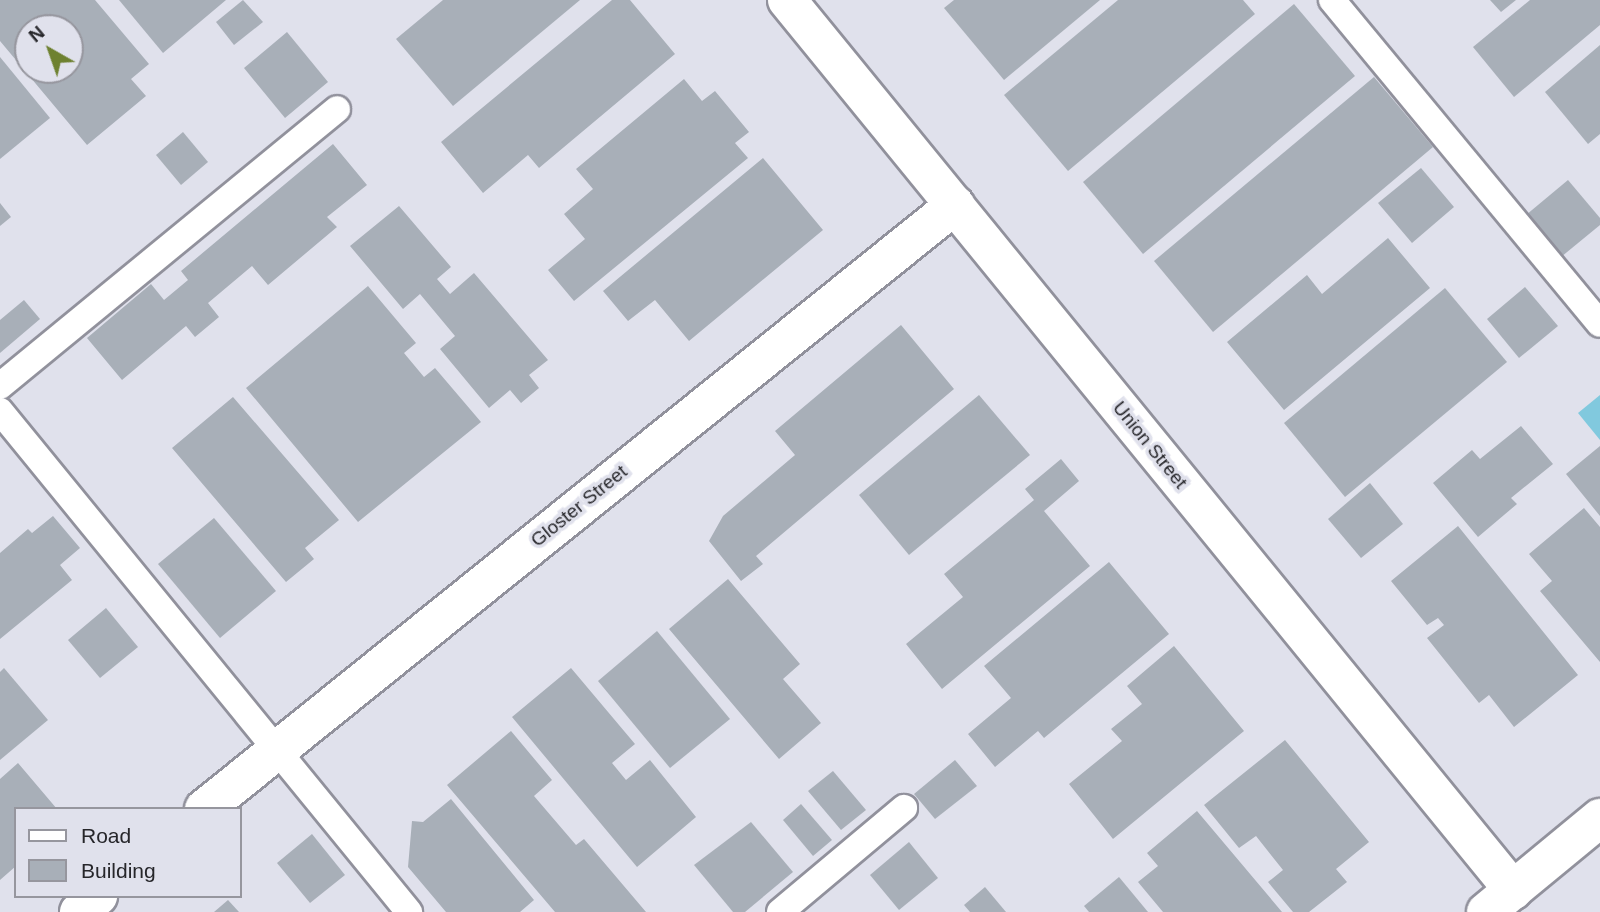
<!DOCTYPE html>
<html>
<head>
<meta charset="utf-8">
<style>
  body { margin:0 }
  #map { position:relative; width:1600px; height:912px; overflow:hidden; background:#e0e1ec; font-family:Arial,sans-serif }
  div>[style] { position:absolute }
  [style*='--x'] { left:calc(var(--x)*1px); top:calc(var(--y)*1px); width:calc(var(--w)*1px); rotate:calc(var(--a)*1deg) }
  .water>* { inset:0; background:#81c9de }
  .building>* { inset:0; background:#a8afb8 }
  .roads { filter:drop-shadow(2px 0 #91919c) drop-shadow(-2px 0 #91919c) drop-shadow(0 2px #91919c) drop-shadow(0 -2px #91919c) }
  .lane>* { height:26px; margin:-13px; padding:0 13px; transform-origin:13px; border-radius:13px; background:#fff }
  .street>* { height:38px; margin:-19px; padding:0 19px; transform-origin:19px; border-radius:19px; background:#fff }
  .secondary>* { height:38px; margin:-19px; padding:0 19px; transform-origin:19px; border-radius:19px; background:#fff }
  span { translate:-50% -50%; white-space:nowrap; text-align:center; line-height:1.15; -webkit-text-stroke:7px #e0e1ec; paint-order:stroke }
  .street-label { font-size:19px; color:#26262a }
  .legend { position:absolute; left:14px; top:807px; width:228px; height:91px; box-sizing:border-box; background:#e0e1ec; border:2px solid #96969e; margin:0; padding:9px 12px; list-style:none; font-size:21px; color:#26262a }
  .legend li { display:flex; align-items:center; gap:14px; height:35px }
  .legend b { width:35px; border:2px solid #96969e }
  .north { position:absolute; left:14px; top:14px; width:70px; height:70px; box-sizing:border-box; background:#e0e1ec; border:2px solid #96969e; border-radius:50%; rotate:320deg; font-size:19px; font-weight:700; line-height:28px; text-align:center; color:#26262a }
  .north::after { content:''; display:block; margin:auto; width:24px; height:32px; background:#6e8130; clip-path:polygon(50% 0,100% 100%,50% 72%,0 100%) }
</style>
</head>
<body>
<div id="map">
  <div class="water">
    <div style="clip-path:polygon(1600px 395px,1600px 440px,1578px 413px)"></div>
  </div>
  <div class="building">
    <div style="clip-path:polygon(evenodd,0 0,95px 0,149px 64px,131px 79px,146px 96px,87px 145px,0 41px,0 0,28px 28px,70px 28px,70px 70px,28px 70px,28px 28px)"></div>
    <div style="clip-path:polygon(119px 0,226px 0,163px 53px)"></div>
    <div style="clip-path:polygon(243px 0,263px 22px,234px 45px,216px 22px)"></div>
    <div style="clip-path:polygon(443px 0,580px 0,453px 106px,396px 39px)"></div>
    <div style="clip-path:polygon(612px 0,630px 0,675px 54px,539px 168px,528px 155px,483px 193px,441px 142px)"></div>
    <div style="clip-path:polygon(954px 0,1100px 0,1004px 80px,944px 8px)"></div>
    <div style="clip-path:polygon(1118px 0,1243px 0,1255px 14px,1068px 171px,1004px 95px)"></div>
    <div style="clip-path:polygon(1490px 0,1516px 0,1501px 12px)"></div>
    <div style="clip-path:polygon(1530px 0,1600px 0,1600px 25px,1514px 97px,1473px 47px)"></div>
    <div style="clip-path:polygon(1294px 4px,1355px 76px,1143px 254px,1083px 182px)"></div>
    <div style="clip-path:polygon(287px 32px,328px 82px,285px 118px,244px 68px)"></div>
    <div style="clip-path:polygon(1600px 45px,1600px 134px,1588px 144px,1545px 92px)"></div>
    <div style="clip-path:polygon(0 57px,50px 118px,0 159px)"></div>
    <div style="clip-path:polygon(1374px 77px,1433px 147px,1213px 332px,1154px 261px)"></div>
    <div style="clip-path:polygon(684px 79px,702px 101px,715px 91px,749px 132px,735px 143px,748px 158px,574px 301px,548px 270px,585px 239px,564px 214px,593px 189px,576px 169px)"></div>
    <div style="clip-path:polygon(183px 132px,208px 162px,181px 185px,156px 155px)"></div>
    <div style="clip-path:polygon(333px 144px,367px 185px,327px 217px,337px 227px,268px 285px,252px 266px,208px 303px,219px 317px,195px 337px,186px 326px,122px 380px,87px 338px,151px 284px,164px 300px,188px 280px,181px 271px)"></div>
    <div style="clip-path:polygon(763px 158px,823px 230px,689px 341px,655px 300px,628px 321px,603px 291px)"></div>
    <div style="clip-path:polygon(1421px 168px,1454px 207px,1412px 243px,1378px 203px)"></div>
    <div style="clip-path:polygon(1568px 180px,1600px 218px,1600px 225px,1561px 257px,1526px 215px)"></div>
    <div style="clip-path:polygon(0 203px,11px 217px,0 226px)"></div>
    <div style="clip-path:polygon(399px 206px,451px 267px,437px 279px,450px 294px,474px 273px,548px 360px,529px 375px,539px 388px,521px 403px,510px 390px,489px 408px,440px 349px,455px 336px,420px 294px,403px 309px,350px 246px)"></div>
    <div style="clip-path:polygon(1388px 238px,1430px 288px,1284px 410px,1227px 342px,1307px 275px,1322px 294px)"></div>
    <div style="clip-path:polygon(368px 286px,416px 343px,404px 353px,424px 377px,435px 368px,481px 422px,358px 522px,246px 388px)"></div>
    <div style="clip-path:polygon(1525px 287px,1558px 326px,1519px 358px,1487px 319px)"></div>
    <div style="clip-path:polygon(1445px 288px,1507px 362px,1345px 497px,1284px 423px)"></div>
    <div style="clip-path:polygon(24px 300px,40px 319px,0 353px,0 320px)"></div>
    <div style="clip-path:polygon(901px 325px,954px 389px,756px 556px,763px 564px,741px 581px,709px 541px,723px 516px,795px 455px,775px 431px)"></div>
    <div style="clip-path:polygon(979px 395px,1030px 455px,909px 555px,859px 495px)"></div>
    <div style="clip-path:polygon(233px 397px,339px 520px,305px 548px,314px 559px,286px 582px,172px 448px)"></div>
    <div style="clip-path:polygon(1521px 426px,1553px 464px,1511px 498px,1517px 504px,1478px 537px,1433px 483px,1472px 450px,1480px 459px)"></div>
    <div style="clip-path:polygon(1600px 446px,1600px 516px,1566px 474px)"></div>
    <div style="clip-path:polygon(1061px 459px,1079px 481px,1044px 511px,1090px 566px,942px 689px,906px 644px,963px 597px,944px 574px,1034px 500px,1025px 489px)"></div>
    <div style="clip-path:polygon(1370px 483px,1403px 524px,1361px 558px,1328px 519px)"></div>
    <div style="clip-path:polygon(1584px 508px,1600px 527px,1600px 662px,1540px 591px,1552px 581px,1529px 554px)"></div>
    <div style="clip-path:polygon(53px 516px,80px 548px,60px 565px,72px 580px,0 639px,0 553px,28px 529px,32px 533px)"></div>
    <div style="clip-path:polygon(214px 518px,276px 591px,220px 638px,158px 564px)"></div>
    <div style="clip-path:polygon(1458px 526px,1578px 675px,1514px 727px,1489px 695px,1479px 703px,1427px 638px,1444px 625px,1438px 618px,1427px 625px,1391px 581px)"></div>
    <div style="clip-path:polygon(1109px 562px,1169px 634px,1044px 738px,1038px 731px,995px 767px,968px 734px,1011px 698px,984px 666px)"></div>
    <div style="clip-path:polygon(728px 579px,800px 664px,783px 679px,821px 723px,779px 759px,669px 629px)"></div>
    <div style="clip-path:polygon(106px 608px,138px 647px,100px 678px,68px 640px)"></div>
    <div style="clip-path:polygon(657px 631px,730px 719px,670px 768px,598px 681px)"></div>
    <div style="clip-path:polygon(1174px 646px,1244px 731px,1113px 839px,1069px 784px,1122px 741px,1111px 729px,1142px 704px,1127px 686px)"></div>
    <div style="clip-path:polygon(4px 668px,48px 720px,0 760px,0 672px)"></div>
    <div style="clip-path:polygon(571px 668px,635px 744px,612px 763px,626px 780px,650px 760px,696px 817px,637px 867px,512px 717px)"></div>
    <div style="clip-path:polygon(511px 731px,552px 780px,534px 796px,576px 845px,584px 839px,646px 912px,555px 912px,447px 785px)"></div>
    <div style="clip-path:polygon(1285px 740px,1369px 842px,1336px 869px,1347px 882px,1309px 912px,1293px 912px,1268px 882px,1283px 870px,1256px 836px,1239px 848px,1204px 805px)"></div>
    <div style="clip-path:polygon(955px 760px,977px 786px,935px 819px,914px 794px)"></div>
    <div style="clip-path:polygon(18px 763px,57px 809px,16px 809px,16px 866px,0 880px,0 779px)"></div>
    <div style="clip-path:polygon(833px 771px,866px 810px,841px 830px,808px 791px)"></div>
    <div style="clip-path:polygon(451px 799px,534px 900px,520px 912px,446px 912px,408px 867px,412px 821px,423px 822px)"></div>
    <div style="clip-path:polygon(801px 804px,832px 840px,813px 856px,783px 820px)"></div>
    <div style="clip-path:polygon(1197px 811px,1282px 912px,1163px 912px,1138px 882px,1158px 866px,1147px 853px)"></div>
    <div style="clip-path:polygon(751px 822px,793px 872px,745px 912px,733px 912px,694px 865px)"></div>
    <div style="clip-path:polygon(312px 834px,345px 875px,310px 903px,277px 863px)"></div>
    <div style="clip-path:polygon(909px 842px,938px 878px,899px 910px,870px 875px)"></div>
    <div style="clip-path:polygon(1119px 877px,1148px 912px,1089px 912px,1084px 906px)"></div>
    <div style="clip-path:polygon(985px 887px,1006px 912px,970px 912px,964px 905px)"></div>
    <div style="clip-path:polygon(228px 900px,239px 912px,214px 912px)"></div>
  </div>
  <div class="roads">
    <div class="lane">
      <div style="--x:1332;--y:0;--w:420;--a:50.4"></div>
      <div style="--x:0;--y:386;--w:436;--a:-39.4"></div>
      <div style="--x:0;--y:411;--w:647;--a:50.77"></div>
      <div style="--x:780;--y:912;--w:162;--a:-40"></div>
    </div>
    <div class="street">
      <div style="--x:787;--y:0;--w:1149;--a:50.79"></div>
      <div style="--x:204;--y:809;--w:964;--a:-38.81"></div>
      <div style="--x:79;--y:912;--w:25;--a:-40"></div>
    </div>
    <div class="secondary">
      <div style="--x:1486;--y:912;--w:148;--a:-39.5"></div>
    </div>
  </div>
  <div class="street-label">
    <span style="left:1150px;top:445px;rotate:51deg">Union Street</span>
    <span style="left:579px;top:506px;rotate:-39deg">Gloster Street</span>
  </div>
  <ul class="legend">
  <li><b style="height:9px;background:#fff"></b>Road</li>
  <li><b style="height:19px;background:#a8afb8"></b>Building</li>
  </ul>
  <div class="north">N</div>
</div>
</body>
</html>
